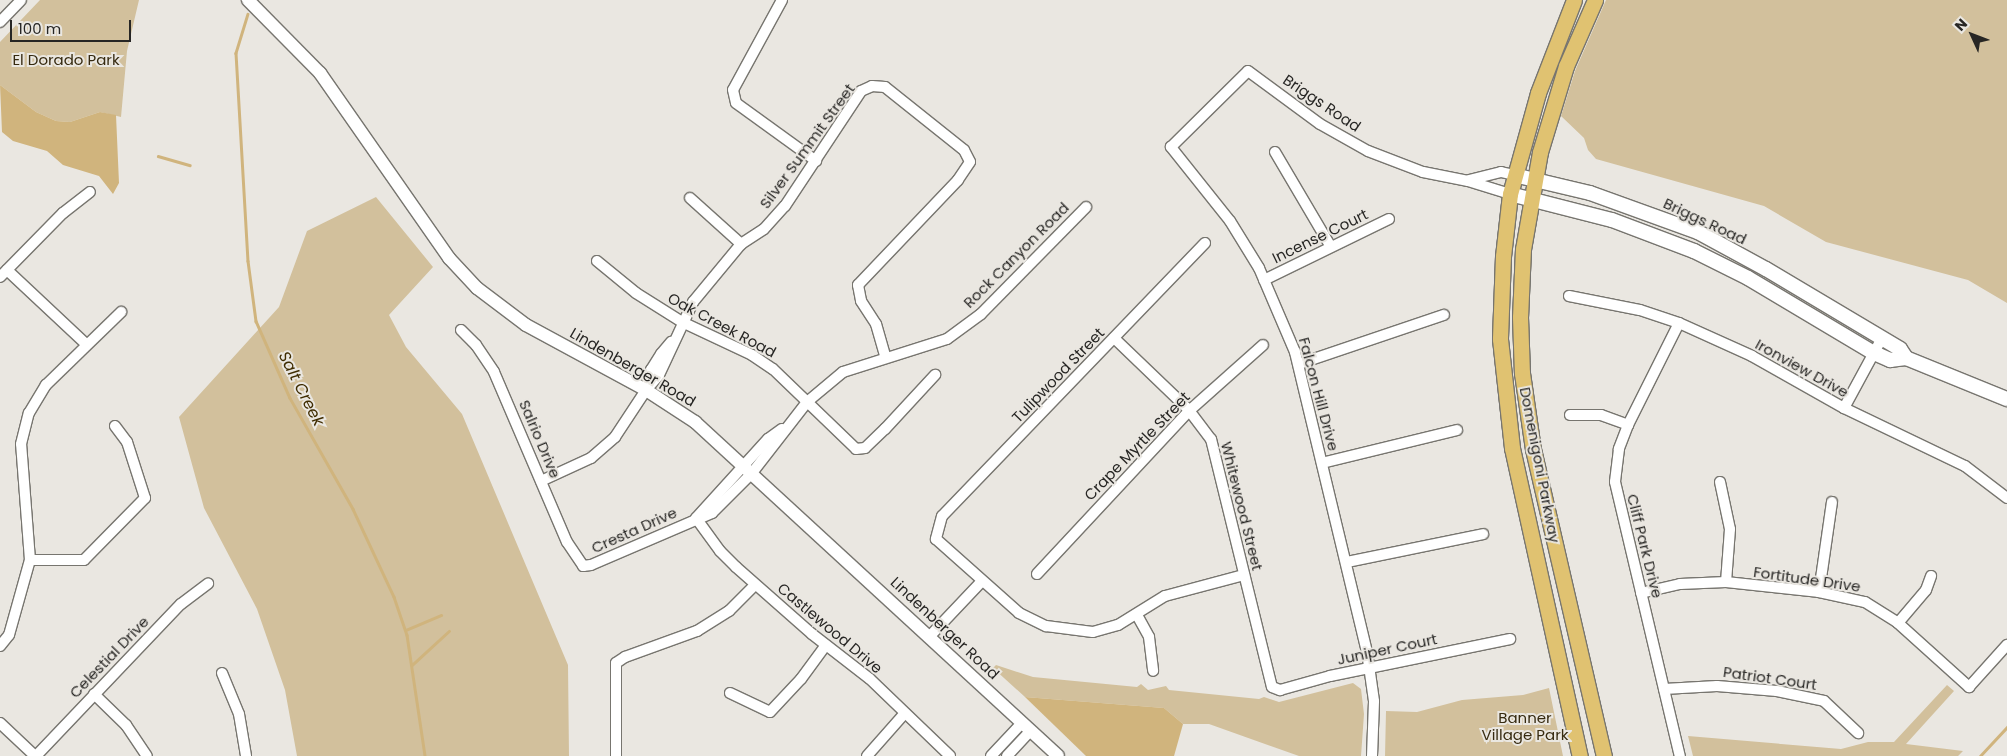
<!DOCTYPE html>
<html>
<head>
<meta charset="utf-8">
<style>
  body { margin:0 }
  #map { position:relative; width:2007px; height:756px; overflow:hidden; background:#eae7e1; font-family:Poppins,sans-serif }
  div>[style] { position:absolute }
  [style*='--x'] { left:calc(var(--x)*1px); top:calc(var(--y)*1px); width:calc(var(--w)*1px); rotate:calc(var(--a)*1deg) }
  .green>* { inset:0; background:#d2c09c }
  .water>* { inset:0; background:#d0b47d }
  .stream>* { height:2.5px; margin:-1.25px; padding:0 1.25px; transform-origin:1.25px; border-radius:1.25px; background:#d0b47d }
  .roads { filter:drop-shadow(1px 0 #77756f) drop-shadow(-1px 0 #77756f) drop-shadow(0 1px #77756f) drop-shadow(0 -1px #77756f) }
  .minor>* { height:10px; margin:-5px; padding:0 5px; transform-origin:5px; border-radius:5px; background:#fff }
  .tertiary>* { height:12px; margin:-6px; padding:0 6px; transform-origin:6px; border-radius:6px; background:#fff }
  .secondary>* { height:14px; margin:-7px; padding:0 7px; transform-origin:7px; border-radius:7px; background:#fff }
  .primary>* { height:15px; margin:-7.5px; padding:0 7.5px; transform-origin:7.5px; border-radius:7.5px; background:#e0c271 }
  span { translate:-50% -50%; white-space:nowrap; text-align:center; line-height:1.15; -webkit-text-stroke:4px #eae7e1; paint-order:stroke }
  .park-label { font-size:15px; color:#362a10 }
  .street-label { font-size:15px; color:#272624 }
  .water-label { font-size:16px; color:#3f2c00; font-style:italic }
  .north { position:absolute; left:1947px; top:10px; width:50px; height:50px; -webkit-text-stroke:4px #eae7e1; paint-order:stroke; rotate:313deg; font-size:14px; font-weight:700; line-height:20px; text-align:center; color:#272624 }
  .north::after { content:''; display:block; margin:auto; width:18px; height:22px; background:#272624; clip-path:polygon(50% 0,100% 100%,50% 72%,0 100%) }
  .scale { position:absolute; left:10px; top:20px; width:121px; height:22px; box-sizing:border-box; border:2px solid #272624; border-top:0; padding-left:6px; font-size:15px; line-height:18px; white-space:nowrap; color:#272624; -webkit-text-stroke:4px #eae7e1; paint-order:stroke }
</style>
</head>
<body>
<div id="map">
  <div class="green">
    <div style="clip-path:polygon(40px 0,139px 0,127px 51px,121px 117px,100px 112px,70px 122px,56px 121px,36px 112px,0 85px,0 42px)"></div>
    <div style="clip-path:polygon(1606px 0,2007px 0,2007px 303px,1968px 280px,1826px 242px,1764px 206px,1596px 159px,1588px 150px,1584px 138px,1561px 116px,1575px 71px)"></div>
    <div style="clip-path:polygon(376px 197px,433px 267px,389px 315px,406px 347px,462px 414px,568px 665px,569px 756px,297px 756px,285px 690px,257px 609px,204px 508px,179px 417px,279px 307px,307px 231px)"></div>
    <div style="clip-path:polygon(996px 665px,1033px 677px,1137px 687px,1141px 684px,1148px 690px,1166px 686px,1169px 690px,1259px 699px,1264px 697px,1279px 702px,1353px 683px,1361px 689px,1364px 714px,1361px 756px,1299px 756px,1209px 724px,1183px 724px,1164px 708px,1025px 697px,993px 668px)"></div>
    <div style="clip-path:polygon(1947px 685px,1954px 691px,1906px 744px,1963px 751px,1958px 756px,1693px 756px,1688px 736px,1841px 749px,1868px 742px,1894px 742px)"></div>
    <div style="clip-path:polygon(1549px 688px,1563px 756px,1385px 756px,1386px 711px,1417px 712px,1462px 700px,1523px 695px)"></div>
  </div>
  <div class="water">
    <div style="clip-path:polygon(0 85px,36px 112px,56px 121px,70px 122px,100px 112px,116px 115px,119px 183px,113px 194px,99px 176px,63px 165px,47px 151px,13px 141px,2px 132px)"></div>
    <div style="clip-path:polygon(1025px 697px,1164px 708px,1183px 724px,1174px 756px,1086px 756px)"></div>
  </div>
  <div class="stream">
    <div style="--x:248;--y:14;--w:41;--a:107.1"></div>
    <div style="--x:236;--y:53;--w:208;--a:86.7"></div>
    <div style="--x:248;--y:261;--w:61;--a:82.4"></div>
    <div style="--x:256;--y:321;--w:84;--a:66.2"></div>
    <div style="--x:290;--y:398;--w:128;--a:60.4"></div>
    <div style="--x:353;--y:509;--w:97;--a:65"></div>
    <div style="--x:394;--y:597;--w:40;--a:71.1"></div>
    <div style="--x:407;--y:635;--w:122;--a:81.5"></div>
    <div style="--x:158;--y:156;--w:33;--a:16"></div>
    <div style="--x:406;--y:630;--w:38;--a:-23"></div>
    <div style="--x:412;--y:665;--w:50;--a:-42.6"></div>
    <div style="--x:1980;--y:756;--w:40;--a:-47"></div>
  </div>
  <div class="roads">
    <div class="minor">
      <div style="--x:782;--y:0;--w:102;--a:118.6"></div>
      <div style="--x:733;--y:90;--w:13;--a:77"></div>
      <div style="--x:736;--y:103;--w:99;--a:35.9"></div>
      <div style="--x:0;--y:22;--w:30;--a:-46"></div>
      <div style="--x:1275;--y:152;--w:110;--a:59.5"></div>
      <div style="--x:1469;--y:180;--w:33;--a:-14"></div>
      <div style="--x:1501;--y:172;--w:13;--a:13"></div>
      <div style="--x:690;--y:198;--w:69;--a:42"></div>
      <div style="--x:1205;--y:243;--w:379;--a:133.9"></div>
      <div style="--x:942;--y:516;--w:24;--a:105"></div>
      <div style="--x:936;--y:539;--w:111;--a:41.7"></div>
      <div style="--x:1019;--y:613;--w:30;--a:26"></div>
      <div style="--x:1046;--y:626;--w:47;--a:7.3"></div>
      <div style="--x:1093;--y:632;--w:26;--a:-16"></div>
      <div style="--x:1118;--y:625;--w:55;--a:-31.7"></div>
      <div style="--x:1165;--y:596;--w:82;--a:-14.9"></div>
      <div style="--x:597;--y:261;--w:50;--a:39.4"></div>
      <div style="--x:636;--y:293;--w:54;--a:32.2"></div>
      <div style="--x:682;--y:322;--w:77;--a:25.2"></div>
      <div style="--x:752;--y:355;--w:25;--a:34"></div>
      <div style="--x:773;--y:369;--w:115;--a:43.9"></div>
      <div style="--x:856;--y:449;--w:9;--a:-6"></div>
      <div style="--x:865;--y:448;--w:28;--a:-44"></div>
      <div style="--x:885;--y:429;--w:74;--a:-47.2"></div>
      <div style="--x:7;--y:270;--w:108;--a:43.1"></div>
      <div style="--x:0;--y:277;--w:90;--a:-45.5"></div>
      <div style="--x:63;--y:213;--w:34;--a:-38"></div>
      <div style="--x:1264;--y:280;--w:139;--a:-26"></div>
      <div style="--x:1569;--y:296;--w:72;--a:11.2"></div>
      <div style="--x:1640;--y:310;--w:41;--a:18.4"></div>
      <div style="--x:1679;--y:323;--w:80;--a:24.3"></div>
      <div style="--x:1752;--y:356;--w:106;--a:29.5"></div>
      <div style="--x:1844;--y:408;--w:134;--a:25.6"></div>
      <div style="--x:1965;--y:466;--w:53;--a:37.3"></div>
      <div style="--x:1679;--y:323;--w:114;--a:116.6"></div>
      <div style="--x:1628;--y:425;--w:26;--a:111"></div>
      <div style="--x:1619;--y:449;--w:33;--a:97"></div>
      <div style="--x:1615;--y:482;--w:282;--a:76.7"></div>
      <div style="--x:461;--y:330;--w:21;--a:45"></div>
      <div style="--x:476;--y:345;--w:32;--a:56"></div>
      <div style="--x:494;--y:372;--w:185;--a:66.8"></div>
      <div style="--x:567;--y:542;--w:29;--a:56"></div>
      <div style="--x:583;--y:566;--w:8;--a:-7"></div>
      <div style="--x:591;--y:565;--w:132;--a:-23.3"></div>
      <div style="--x:712;--y:513;--w:57;--a:-45"></div>
      <div style="--x:752;--y:473;--w:90;--a:-52.2"></div>
      <div style="--x:807;--y:402;--w:47;--a:-39.8"></div>
      <div style="--x:843;--y:372;--w:109;--a:-17.6"></div>
      <div style="--x:947;--y:339;--w:42;--a:-36.3"></div>
      <div style="--x:981;--y:314;--w:150;--a:-45.5"></div>
      <div style="--x:1114;--y:338;--w:103;--a:43.8"></div>
      <div style="--x:1188;--y:409;--w:38;--a:53"></div>
      <div style="--x:1211;--y:439;--w:255;--a:76.2"></div>
      <div style="--x:1272;--y:687;--w:9;--a:21"></div>
      <div style="--x:1280;--y:690;--w:52;--a:-15.6"></div>
      <div style="--x:1330;--y:676;--w:184;--a:-11.6"></div>
      <div style="--x:1299;--y:364;--w:153;--a:-18.7"></div>
      <div style="--x:646;--y:390;--w:20;--a:-49"></div>
      <div style="--x:659;--y:375;--w:81;--a:-65"></div>
      <div style="--x:693;--y:302;--w:75;--a:-50.4"></div>
      <div style="--x:741;--y:244;--w:27;--a:-33"></div>
      <div style="--x:764;--y:229;--w:31;--a:-48"></div>
      <div style="--x:785;--y:206;--w:138;--a:-56.5"></div>
      <div style="--x:861;--y:91;--w:12;--a:-24"></div>
      <div style="--x:872;--y:86;--w:13;--a:4"></div>
      <div style="--x:885;--y:87;--w:101;--a:38.6"></div>
      <div style="--x:964;--y:150;--w:13;--a:63"></div>
      <div style="--x:970;--y:162;--w:22;--a:124"></div>
      <div style="--x:958;--y:180;--w:145;--a:133.6"></div>
      <div style="--x:858;--y:285;--w:16;--a:79"></div>
      <div style="--x:861;--y:301;--w:27;--a:57"></div>
      <div style="--x:876;--y:324;--w:35;--a:74"></div>
      <div style="--x:1844;--y:408;--w:80;--a:-61.5"></div>
      <div style="--x:1570;--y:415;--w:31;--a:0"></div>
      <div style="--x:1601;--y:415;--w:29;--a:20"></div>
      <div style="--x:1322;--y:463;--w:139;--a:-13.7"></div>
      <div style="--x:541;--y:481;--w:55;--a:-24.7"></div>
      <div style="--x:591;--y:458;--w:32;--a:-41"></div>
      <div style="--x:615;--y:437;--w:56;--a:-56.6"></div>
      <div style="--x:646;--y:390;--w:21;--a:-76"></div>
      <div style="--x:651;--y:370;--w:19;--a:-58"></div>
      <div style="--x:661;--y:354;--w:16;--a:-50"></div>
      <div style="--x:1720;--y:482;--w:48;--a:78"></div>
      <div style="--x:1730;--y:529;--w:53;--a:94.3"></div>
      <div style="--x:696;--y:518;--w:41;--a:54"></div>
      <div style="--x:720;--y:551;--w:23;--a:45"></div>
      <div style="--x:736;--y:567;--w:101;--a:41.4"></div>
      <div style="--x:812;--y:634;--w:73;--a:37.8"></div>
      <div style="--x:870;--y:679;--w:111;--a:43.9"></div>
      <div style="--x:696;--y:518;--w:107;--a:-47.7"></div>
      <div style="--x:768;--y:439;--w:17;--a:-36"></div>
      <div style="--x:30;--y:560;--w:54;--a:0"></div>
      <div style="--x:84;--y:560;--w:87;--a:-45.5"></div>
      <div style="--x:145;--y:498;--w:59;--a:-107.8"></div>
      <div style="--x:127;--y:442;--w:20;--a:-127"></div>
      <div style="--x:1347;--y:562;--w:139;--a:-11.6"></div>
      <div style="--x:1037;--y:574;--w:223;--a:-47"></div>
      <div style="--x:1189;--y:411;--w:99;--a:-41.7"></div>
      <div style="--x:1819;--y:592;--w:91;--a:-81.8"></div>
      <div style="--x:1641;--y:593;--w:40;--a:-13"></div>
      <div style="--x:1680;--y:584;--w:46;--a:-2.5"></div>
      <div style="--x:1726;--y:582;--w:94;--a:6.1"></div>
      <div style="--x:1819;--y:592;--w:47;--a:12.3"></div>
      <div style="--x:1865;--y:602;--w:39;--a:32"></div>
      <div style="--x:1898;--y:623;--w:96;--a:42"></div>
      <div style="--x:1969;--y:687;--w:57;--a:-47.9"></div>
      <div style="--x:1137;--y:615;--w:25;--a:61"></div>
      <div style="--x:1149;--y:637;--w:34;--a:83"></div>
      <div style="--x:1898;--y:623;--w:43;--a:-49.7"></div>
      <div style="--x:1926;--y:590;--w:15;--a:-70"></div>
      <div style="--x:930;--y:636;--w:74;--a:-46.6"></div>
      <div style="--x:0;--y:646;--w:14;--a:-51"></div>
      <div style="--x:9;--y:635;--w:78;--a:-74.4"></div>
      <div style="--x:30;--y:560;--w:116;--a:-94.4"></div>
      <div style="--x:21;--y:444;--w:32;--a:-76"></div>
      <div style="--x:29;--y:413;--w:33;--a:-59"></div>
      <div style="--x:46;--y:385;--w:105;--a:-44.2"></div>
      <div style="--x:222;--y:673;--w:44;--a:67.5"></div>
      <div style="--x:239;--y:714;--w:43;--a:80.5"></div>
      <div style="--x:1664;--y:689;--w:53;--a:-3.2"></div>
      <div style="--x:1717;--y:686;--w:60;--a:4.8"></div>
      <div style="--x:1777;--y:691;--w:48;--a:12"></div>
      <div style="--x:1824;--y:701;--w:47;--a:43.3"></div>
      <div style="--x:730;--y:693;--w:44;--a:25.4"></div>
      <div style="--x:770;--y:712;--w:45;--a:-46.8"></div>
      <div style="--x:801;--y:679;--w:42;--a:-53.7"></div>
      <div style="--x:94;--y:694;--w:45;--a:44.1"></div>
      <div style="--x:126;--y:725;--w:37;--a:56"></div>
      <div style="--x:0;--y:723;--w:48;--a:43.3"></div>
      <div style="--x:36;--y:756;--w:210;--a:-46.4"></div>
      <div style="--x:181;--y:604;--w:34;--a:-37"></div>
      <div style="--x:616;--y:756;--w:93;--a:-90"></div>
      <div style="--x:616;--y:663;--w:11;--a:-34"></div>
      <div style="--x:625;--y:657;--w:77;--a:-19.9"></div>
      <div style="--x:697;--y:631;--w:38;--a:-32"></div>
      <div style="--x:729;--y:611;--w:37;--a:-45"></div>
      <div style="--x:867;--y:756;--w:57;--a:-48.5"></div>
      <div style="--x:991;--y:756;--w:45;--a:-46.8"></div>
      <div style="--x:1007;--y:756;--w:34;--a:-47"></div>
      <div style="--x:1372;--y:756;--w:55;--a:-87.9"></div>
      <div style="--x:1374;--y:701;--w:49;--a:-98.1"></div>
      <div style="--x:1367;--y:652;--w:309;--a:-103.5"></div>
      <div style="--x:1295;--y:352;--w:91;--a:-113.2"></div>
      <div style="--x:1259;--y:268;--w:55;--a:-121.7"></div>
      <div style="--x:1230;--y:221;--w:95;--a:-128.6"></div>
      <div style="--x:1171;--y:147;--w:108;--a:-44.6"></div>
      <div style="--x:1248;--y:71;--w:89;--a:36.4"></div>
      <div style="--x:1320;--y:124;--w:55;--a:29.4"></div>
      <div style="--x:1368;--y:151;--w:59;--a:20.9"></div>
      <div style="--x:1423;--y:172;--w:46;--a:11.3"></div>
      <div style="--x:1468;--y:181;--w:44;--a:17.2"></div>
    </div>
    <div class="tertiary">
      <div style="--x:248;--y:0;--w:103;--a:45.4"></div>
      <div style="--x:320;--y:73;--w:226;--a:55.1"></div>
      <div style="--x:449;--y:258;--w:41;--a:47"></div>
      <div style="--x:477;--y:288;--w:61;--a:37.1"></div>
      <div style="--x:526;--y:325;--w:136;--a:28.4"></div>
      <div style="--x:646;--y:390;--w:59;--a:33.1"></div>
      <div style="--x:695;--y:422;--w:493;--a:42.6"></div>
    </div>
    <div class="secondary">
      <div style="--x:1514;--y:175;--w:78;--a:13.3"></div>
      <div style="--x:1590;--y:193;--w:115;--a:19.9"></div>
      <div style="--x:1698;--y:232;--w:77;--a:28.6"></div>
      <div style="--x:1766;--y:269;--w:156;--a:30.8"></div>
      <div style="--x:1900;--y:349;--w:11;--a:56"></div>
      <div style="--x:1510;--y:194;--w:105;--a:14.3"></div>
      <div style="--x:1612;--y:220;--w:88;--a:20.7"></div>
      <div style="--x:1694;--y:251;--w:60;--a:26.6"></div>
      <div style="--x:1748;--y:278;--w:144;--a:30.8"></div>
      <div style="--x:1872;--y:352;--w:20;--a:24"></div>
      <div style="--x:1890;--y:360;--w:16;--a:-7"></div>
      <div style="--x:1906;--y:358;--w:109;--a:22.1"></div>
    </div>
    <div class="primary">
      <div style="--x:1574;--y:0;--w:100;--a:111.2"></div>
      <div style="--x:1538;--y:93;--w:105;--a:105.5"></div>
      <div style="--x:1510;--y:194;--w:62;--a:96.4"></div>
      <div style="--x:1503;--y:256;--w:83;--a:92.1"></div>
      <div style="--x:1500;--y:339;--w:110;--a:83.7"></div>
      <div style="--x:1512;--y:448;--w:315;--a:77.6"></div>
      <div style="--x:1595;--y:0;--w:72;--a:113.7"></div>
      <div style="--x:1566;--y:66;--w:90;--a:106.8"></div>
      <div style="--x:1540;--y:152;--w:98;--a:99.9"></div>
      <div style="--x:1523;--y:249;--w:68;--a:92.5"></div>
      <div style="--x:1520;--y:317;--w:56;--a:88"></div>
      <div style="--x:1522;--y:373;--w:77;--a:81.8"></div>
      <div style="--x:1533;--y:449;--w:315;--a:77"></div>
    </div>
  </div>
  <div class="park-label">
    <span style="left:66px;top:60px">El Dorado Park</span>
    <span style="left:1525px;top:726px">Banner<br>Village Park</span>
  </div>
  <div class="street-label">
    <span style="left:1322px;top:103px;rotate:34deg">Briggs Road</span>
    <span style="left:807px;top:146px;rotate:-54deg">Silver Summit Street</span>
    <span style="left:1705px;top:221px;rotate:25deg">Briggs Road</span>
    <span style="left:1320px;top:236px;rotate:-26deg">Incense Court</span>
    <span style="left:1016px;top:255px;rotate:-45deg">Rock Canyon Road</span>
    <span style="left:722px;top:325px;rotate:28deg">Oak Creek Road</span>
    <span style="left:633px;top:367px;rotate:30deg">Lindenberger Road</span>
    <span style="left:1802px;top:368px;rotate:29deg">Ironview Drive</span>
    <span style="left:1058px;top:375px;rotate:-46deg">Tulipwood Street</span>
    <span style="left:1319px;top:394px;rotate:75deg">Falcon Hill Drive</span>
    <span style="left:540px;top:439px;rotate:67deg">Salrio Drive</span>
    <span style="left:1137px;top:446px;rotate:-46deg">Crape Myrtle Street</span>
    <span style="left:1540px;top:465px;rotate:79deg">Domenigoni Parkway</span>
    <span style="left:1242px;top:506px;rotate:76deg">Whitewood Street</span>
    <span style="left:634px;top:530px;rotate:-24deg">Cresta Drive</span>
    <span style="left:1645px;top:546px;rotate:76deg">Cliff Park Drive</span>
    <span style="left:1807px;top:579px;rotate:8deg">Fortitude Drive</span>
    <span style="left:830px;top:628px;rotate:40deg">Castlewood Drive</span>
    <span style="left:945px;top:628px;rotate:43deg">Lindenberger Road</span>
    <span style="left:1387px;top:649px;rotate:-12deg">Juniper Court</span>
    <span style="left:109px;top:657px;rotate:-46deg">Celestial Drive</span>
    <span style="left:1770px;top:678px;rotate:8deg">Patriot Court</span>
  </div>
  <div class="water-label">
    <span style="left:301px;top:389px;rotate:63deg">Salt Creek</span>
  </div>
  <div class="north">N</div>
  <div class="scale">100 m</div>
</div>
</body>
</html>
